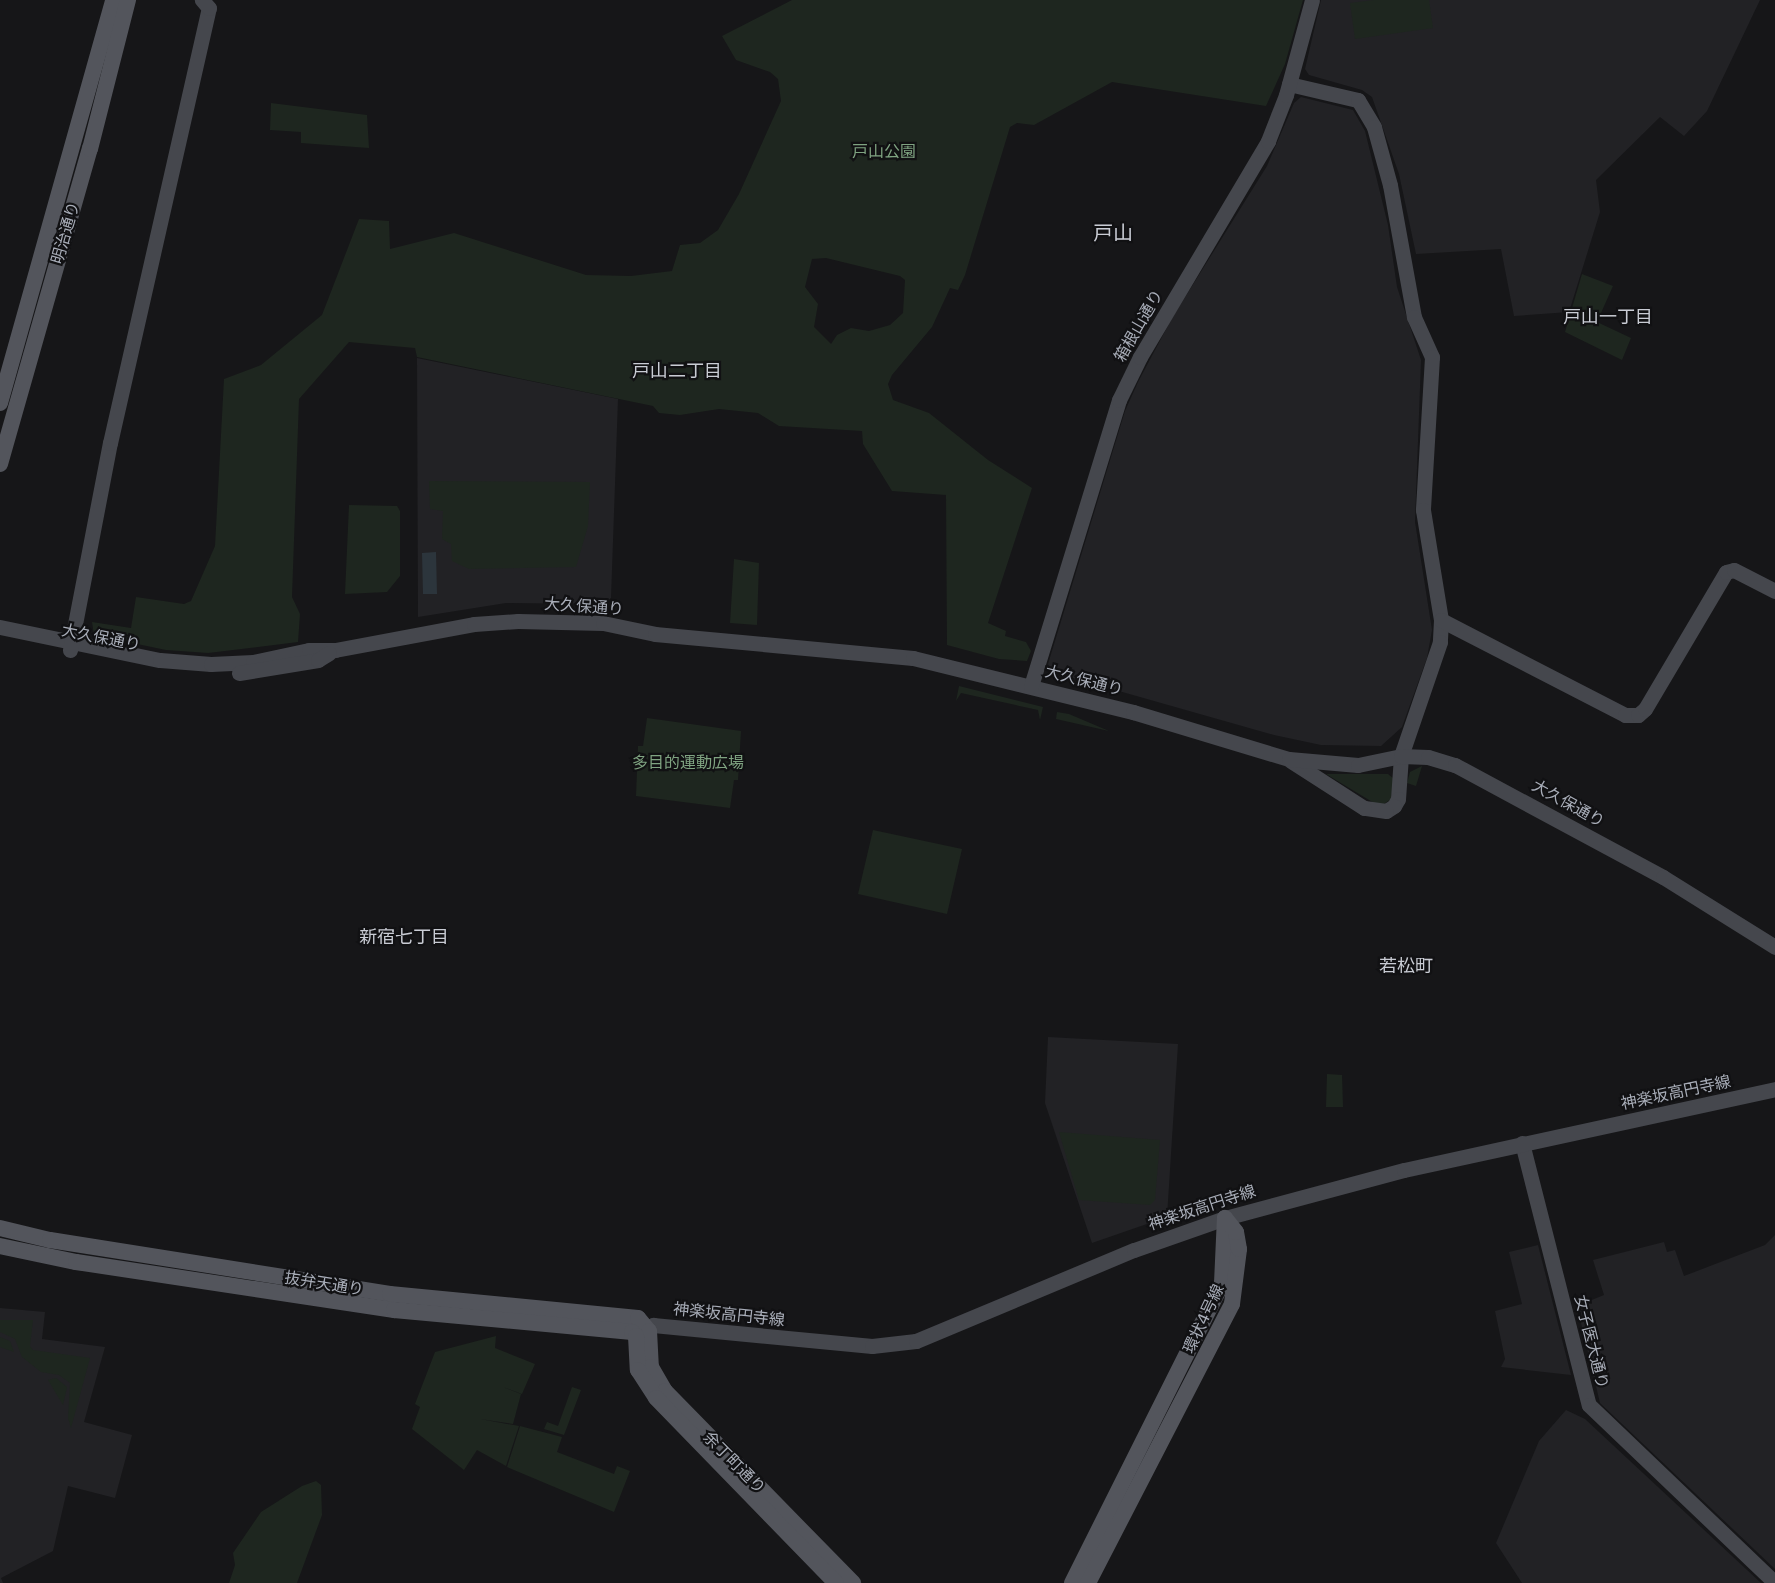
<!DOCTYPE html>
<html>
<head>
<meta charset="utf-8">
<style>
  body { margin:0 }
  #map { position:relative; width:1775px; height:1583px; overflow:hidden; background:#161618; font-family:"DejaVu Sans","Noto Sans JP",sans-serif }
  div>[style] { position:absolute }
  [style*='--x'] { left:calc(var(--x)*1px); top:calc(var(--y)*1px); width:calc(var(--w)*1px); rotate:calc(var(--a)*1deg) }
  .built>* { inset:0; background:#222225 }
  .green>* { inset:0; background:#1e261f }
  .water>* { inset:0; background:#2c353c }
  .secondary>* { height:15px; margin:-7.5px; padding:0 7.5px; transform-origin:7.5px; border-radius:7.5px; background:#45474d }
  .primary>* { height:16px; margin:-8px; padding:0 8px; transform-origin:8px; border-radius:8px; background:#53555c }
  span { translate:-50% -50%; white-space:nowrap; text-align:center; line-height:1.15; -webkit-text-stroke:4.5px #111113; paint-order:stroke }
  .park-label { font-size:16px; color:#7fa381 }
  .street-label { font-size:16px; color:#a8adb8 }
  .neighbourhood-label { font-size:18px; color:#c9ccd4 }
  .quarter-label { font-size:20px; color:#c9ccd4 }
</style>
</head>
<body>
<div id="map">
  <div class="built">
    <div style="clip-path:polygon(1321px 0,1760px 0,1707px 111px,1684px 136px,1660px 117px,1596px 180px,1600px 212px,1569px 312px,1514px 316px,1501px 249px,1416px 254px,1399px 174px,1372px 97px,1362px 90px,1309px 75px,1305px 69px)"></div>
    <div style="clip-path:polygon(1301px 97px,1353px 110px,1365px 131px,1388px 225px,1397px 287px,1421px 360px,1415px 522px,1432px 630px,1427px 658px,1402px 727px,1381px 746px,1321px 745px,1274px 735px,1052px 672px,1048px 664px,1125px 411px,1138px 382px,1172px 318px,1267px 166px,1294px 103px)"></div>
    <div style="clip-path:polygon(417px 358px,618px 399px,611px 598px,604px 604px,506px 603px,418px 617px)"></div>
    <div style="clip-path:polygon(1048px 1037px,1178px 1044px,1167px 1217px,1092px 1243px,1045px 1103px)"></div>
    <div style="clip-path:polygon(1775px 1235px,1775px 1569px,1600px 1403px,1577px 1306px,1604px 1295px,1593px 1260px,1664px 1242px,1667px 1252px,1675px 1250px,1684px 1276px,1765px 1245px)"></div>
    <div style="clip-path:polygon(1538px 1245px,1571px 1375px,1501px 1367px,1505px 1359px,1495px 1311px,1522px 1304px,1509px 1252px)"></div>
    <div style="clip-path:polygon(0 1308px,45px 1312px,42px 1339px,105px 1347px,84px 1422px,132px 1435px,115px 1498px,68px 1486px,53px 1551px,1px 1578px,3px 1583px,0 1583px)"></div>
    <div style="clip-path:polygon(1566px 1410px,1585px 1419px,1761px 1583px,1522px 1583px,1496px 1543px,1539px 1441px)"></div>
  </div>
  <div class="green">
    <div style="clip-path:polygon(evenodd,792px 0,1303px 0,1285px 64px,1266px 106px,1112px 82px,1034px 125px,1017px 123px,1010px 127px,965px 275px,958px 290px,950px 288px,932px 327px,892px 375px,888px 384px,893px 400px,929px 413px,988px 460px,1032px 488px,988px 623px,1006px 631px,1005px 636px,1026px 642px,1031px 651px,1027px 661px,999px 659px,947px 645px,946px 495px,892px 491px,863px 444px,862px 431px,779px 426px,758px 413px,719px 409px,680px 415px,659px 413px,653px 406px,417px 357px,415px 348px,349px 342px,299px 399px,292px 597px,300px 614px,298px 642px,208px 653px,166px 650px,94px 635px,92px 622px,131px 628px,136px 597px,184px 604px,191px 601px,215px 546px,224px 379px,261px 365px,322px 315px,359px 219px,389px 221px,390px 249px,454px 233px,586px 275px,631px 276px,672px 271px,680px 245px,700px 243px,718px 230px,739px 194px,781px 101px,778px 79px,770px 72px,736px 60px,722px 36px,792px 0,826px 258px,900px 276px,905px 280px,903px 313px,890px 325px,869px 331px,851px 328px,837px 335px,831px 344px,814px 327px,818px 304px,805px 287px,812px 259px,826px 258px)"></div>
    <div style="clip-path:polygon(1374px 0,1429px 0,1433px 28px,1355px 39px,1350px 3px)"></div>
    <div style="clip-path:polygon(271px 103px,367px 115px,369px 148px,301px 143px,301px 132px,270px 130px)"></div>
    <div style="clip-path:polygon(1582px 274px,1613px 286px,1597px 322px,1631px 338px,1622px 360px,1565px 332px)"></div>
    <div style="clip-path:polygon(429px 481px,590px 482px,588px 526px,576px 567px,469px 569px,452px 561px,451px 544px,442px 539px,443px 511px,430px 509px)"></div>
    <div style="clip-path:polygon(349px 505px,397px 506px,400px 511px,400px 576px,387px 592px,345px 594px)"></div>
    <div style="clip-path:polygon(734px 559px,759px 563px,757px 625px,730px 623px)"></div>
    <div style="clip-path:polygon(959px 686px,1043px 707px,1040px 720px,1038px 710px,961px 693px,956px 701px)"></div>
    <div style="clip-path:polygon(1057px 712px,1069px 714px,1109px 731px,1056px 719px)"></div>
    <div style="clip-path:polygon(647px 718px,741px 731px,738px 780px,734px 780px,730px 808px,636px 796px,638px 746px,643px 746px)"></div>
    <div style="clip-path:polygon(1422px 766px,1416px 786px,1407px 783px,1410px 772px)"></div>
    <div style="clip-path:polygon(1326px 774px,1388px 774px,1394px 779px,1391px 799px,1384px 804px,1374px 803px)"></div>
    <div style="clip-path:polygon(873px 830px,962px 849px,947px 914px,858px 894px)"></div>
    <div style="clip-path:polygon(1327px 1074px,1342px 1075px,1343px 1107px,1326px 1107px)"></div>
    <div style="clip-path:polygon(1059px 1132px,1160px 1140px,1155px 1200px,1150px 1205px,1079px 1200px)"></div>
    <div style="clip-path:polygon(0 1320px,33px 1320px,30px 1346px,33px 1350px,90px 1358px,71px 1428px,68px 1418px,70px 1383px,59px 1375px,41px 1372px,22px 1357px,15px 1339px,0 1332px)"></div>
    <div style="clip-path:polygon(496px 1336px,495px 1348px,535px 1364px,522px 1394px,503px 1387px,521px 1394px,513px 1424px,480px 1419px,519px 1426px,506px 1466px,477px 1450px,464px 1470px,412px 1429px,420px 1407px,415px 1404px,435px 1352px)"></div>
    <div style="clip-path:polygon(0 1337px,10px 1341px,14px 1352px,0 1347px)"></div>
    <div style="clip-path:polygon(56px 1378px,67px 1387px,63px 1405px,48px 1380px)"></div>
    <div style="clip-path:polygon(572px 1387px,581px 1390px,564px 1435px,544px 1429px,547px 1422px,558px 1426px)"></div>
    <div style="clip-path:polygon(520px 1426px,562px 1437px,557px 1452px,614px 1474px,617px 1466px,630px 1471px,614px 1512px,507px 1467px)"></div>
    <div style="clip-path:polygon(316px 1481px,321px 1485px,322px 1515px,297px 1583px,229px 1583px,235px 1565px,233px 1553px,261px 1512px,302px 1486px)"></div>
  </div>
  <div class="water">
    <div style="clip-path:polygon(436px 552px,437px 594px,423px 594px,422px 553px)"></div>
  </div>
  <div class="secondary">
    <div style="--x:1289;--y:84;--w:71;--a:13.1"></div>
    <div style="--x:1358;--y:100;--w:31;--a:59"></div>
    <div style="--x:1374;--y:127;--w:60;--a:74.6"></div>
    <div style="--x:1390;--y:185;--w:134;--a:79.7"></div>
    <div style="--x:1414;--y:317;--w:44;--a:65.8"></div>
    <div style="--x:1432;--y:357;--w:153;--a:93.4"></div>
    <div style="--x:1423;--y:510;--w:111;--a:80.7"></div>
    <div style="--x:1441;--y:620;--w:22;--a:93"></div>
    <div style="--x:1440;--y:642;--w:120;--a:108.9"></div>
    <div style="--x:1401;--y:756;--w:43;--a:94"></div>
    <div style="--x:1398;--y:799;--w:8;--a:120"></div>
    <div style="--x:1394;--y:806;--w:9;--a:148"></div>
    <div style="--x:1386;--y:811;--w:22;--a:-172"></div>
    <div style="--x:1364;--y:808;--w:87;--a:-147.2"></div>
    <div style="--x:1441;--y:620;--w:207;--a:27.3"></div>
    <div style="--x:1625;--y:715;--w:13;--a:0"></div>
    <div style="--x:1638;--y:715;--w:9;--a:-41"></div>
    <div style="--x:1645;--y:709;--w:159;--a:-59.4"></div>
    <div style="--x:1726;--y:572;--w:8;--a:-14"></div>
    <div style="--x:1734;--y:570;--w:46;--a:27.1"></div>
    <div style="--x:0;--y:627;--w:163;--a:11.7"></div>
    <div style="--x:160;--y:660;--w:51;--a:4.5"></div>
    <div style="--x:211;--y:664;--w:42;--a:-2.7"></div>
    <div style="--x:253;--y:662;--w:57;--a:-12.1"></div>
    <div style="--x:309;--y:650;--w:26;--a:0"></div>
    <div style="--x:335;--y:650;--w:141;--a:-10.6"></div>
    <div style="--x:474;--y:624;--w:44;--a:-3.9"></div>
    <div style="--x:518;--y:621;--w:85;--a:1.3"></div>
    <div style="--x:603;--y:623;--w:53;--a:11.9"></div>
    <div style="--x:655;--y:634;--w:259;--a:5.3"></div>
    <div style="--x:913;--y:658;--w:227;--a:13.8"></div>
    <div style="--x:1133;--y:712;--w:163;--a:16.8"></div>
    <div style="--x:1289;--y:759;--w:69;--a:5"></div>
    <div style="--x:1358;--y:765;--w:44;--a:-11.8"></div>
    <div style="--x:1401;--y:756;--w:27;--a:2"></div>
    <div style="--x:1428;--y:757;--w:28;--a:17"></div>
    <div style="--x:1455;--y:765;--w:236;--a:28.3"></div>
    <div style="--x:1663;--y:877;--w:132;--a:32"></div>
    <div style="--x:70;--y:650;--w:211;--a:-79.1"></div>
    <div style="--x:110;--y:443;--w:446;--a:-77.2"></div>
    <div style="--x:209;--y:8;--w:11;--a:-131"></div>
    <div style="--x:239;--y:673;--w:80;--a:-9.3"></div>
    <div style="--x:318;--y:660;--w:13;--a:-32"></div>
    <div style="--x:1031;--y:686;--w:299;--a:-72.9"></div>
    <div style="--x:1119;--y:400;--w:48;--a:-64"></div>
    <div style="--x:1140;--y:357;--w:251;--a:-59.3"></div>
    <div style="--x:1268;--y:141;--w:49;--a:-68.6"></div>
    <div style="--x:1286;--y:95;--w:98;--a:-74.7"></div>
    <div style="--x:1522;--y:1143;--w:270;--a:75.7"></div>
    <div style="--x:1589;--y:1405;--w:257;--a:43.7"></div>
    <div style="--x:638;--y:1332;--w:17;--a:-25"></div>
    <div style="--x:653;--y:1325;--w:220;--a:5.5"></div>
    <div style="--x:872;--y:1346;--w:44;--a:-6.5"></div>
    <div style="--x:916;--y:1341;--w:236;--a:-22.7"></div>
    <div style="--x:1134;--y:1250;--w:96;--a:-19.4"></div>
    <div style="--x:1225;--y:1218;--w:185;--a:-15"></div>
    <div style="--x:1404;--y:1170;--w:380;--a:-12.3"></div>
  </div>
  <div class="primary">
    <div style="--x:0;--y:403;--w:419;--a:-74.3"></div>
    <div style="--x:0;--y:464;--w:328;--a:-74.1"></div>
    <div style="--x:90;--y:149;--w:154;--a:-75.7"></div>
    <div style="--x:0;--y:1228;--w:51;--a:13.5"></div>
    <div style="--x:50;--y:1240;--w:344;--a:9"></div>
    <div style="--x:390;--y:1294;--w:249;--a:5.5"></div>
    <div style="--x:638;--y:1318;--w:17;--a:50"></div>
    <div style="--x:649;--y:1331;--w:36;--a:87"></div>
    <div style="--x:651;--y:1367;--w:28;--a:60"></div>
    <div style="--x:665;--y:1391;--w:269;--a:45.6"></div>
    <div style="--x:0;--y:1246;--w:78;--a:11.9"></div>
    <div style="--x:76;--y:1262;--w:322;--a:8.6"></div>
    <div style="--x:394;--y:1310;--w:239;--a:5.3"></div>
    <div style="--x:632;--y:1332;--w:6;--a:45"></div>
    <div style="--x:636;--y:1336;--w:34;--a:87"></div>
    <div style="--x:638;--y:1370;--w:33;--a:57"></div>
    <div style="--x:656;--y:1398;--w:258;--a:45.8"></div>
    <div style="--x:1072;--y:1583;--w:335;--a:-63.4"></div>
    <div style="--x:1222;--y:1283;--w:65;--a:-87.4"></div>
    <div style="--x:1088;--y:1583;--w:314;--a:-62.7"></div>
    <div style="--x:1232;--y:1304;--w:55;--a:-82.7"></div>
    <div style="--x:1239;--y:1249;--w:17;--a:-100"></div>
    <div style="--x:1236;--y:1232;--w:18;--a:-128"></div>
  </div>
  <div class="park-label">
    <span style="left:884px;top:152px">戸山公園</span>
    <span style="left:688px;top:763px">多目的運動広場</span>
  </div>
  <div class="street-label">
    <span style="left:66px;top:233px;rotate:-74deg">明治通り</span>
    <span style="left:1139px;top:326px;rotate:-60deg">箱根山通り</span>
    <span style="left:584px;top:607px;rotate:4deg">大久保通り</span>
    <span style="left:101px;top:638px;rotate:11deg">大久保通り</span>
    <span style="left:1084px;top:681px;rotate:14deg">大久保通り</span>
    <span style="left:1568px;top:804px;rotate:29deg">大久保通り</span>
    <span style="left:1676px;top:1093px;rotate:-12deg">神楽坂高円寺線</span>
    <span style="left:1202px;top:1208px;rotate:-18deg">神楽坂高円寺線</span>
    <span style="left:324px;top:1284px;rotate:9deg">抜弁天通り</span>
    <span style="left:729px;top:1315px;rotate:6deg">神楽坂高円寺線</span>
    <span style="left:1204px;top:1319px;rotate:-65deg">環状4号線</span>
    <span style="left:1591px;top:1342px;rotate:76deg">女子医大通り</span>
    <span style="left:734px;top:1463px;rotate:45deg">余丁町通り</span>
  </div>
  <div class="neighbourhood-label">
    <span style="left:1608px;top:317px">戸山一丁目</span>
    <span style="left:677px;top:371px">戸山二丁目</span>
    <span style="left:404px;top:937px">新宿七丁目</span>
    <span style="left:1406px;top:966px">若松町</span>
  </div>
  <div class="quarter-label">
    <span style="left:1113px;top:233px">戸山</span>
  </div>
</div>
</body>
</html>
